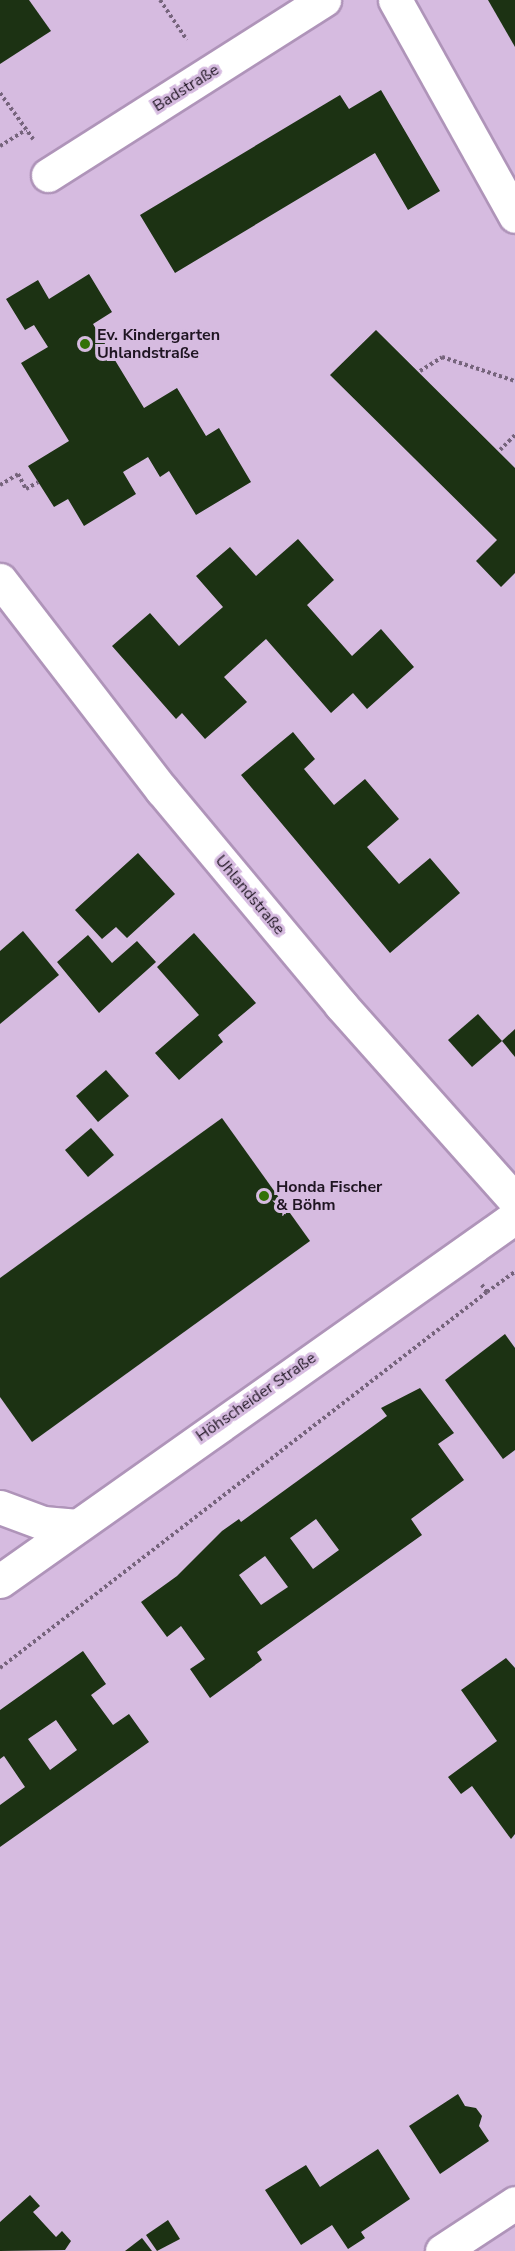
<!DOCTYPE html>
<html>
<head>
<meta charset="utf-8">
<style>
  body { margin:0 }
  #map { position:relative; width:515px; height:2251px; overflow:hidden; background:#d6bbe0; font-family:"Nunito Sans",sans-serif }
  div>[style] { position:absolute }
  [style*='--x'] { left:calc(var(--x)*1px); top:calc(var(--y)*1px); width:calc(var(--w)*1px); rotate:calc(var(--a)*1deg) }
  .building>* { inset:0; background:#1c3213 }
  .path>* { height:4px; margin-top:-2px; transform-origin:0; background:repeating-linear-gradient(90deg,#76647c 0 3px,transparent 0 6px) }
  .roads { filter:drop-shadow(2px 0 #af94b9) drop-shadow(-2px 0 #af94b9) drop-shadow(0 2px #af94b9) drop-shadow(0 -2px #af94b9) }
  .minor>* { height:33px; margin:-16.5px; padding:0 16.5px; transform-origin:16.5px; border-radius:16.5px; background:#fff }
  .dots>* { width:16px; height:16px; translate:-50% -50%; box-sizing:border-box; border:3px solid #d6bbe0; border-radius:50% }
  span { translate:-50% -50%; white-space:nowrap; text-align:center; line-height:1.15; -webkit-text-stroke:6px #d6bbe0; paint-order:stroke }
  .street-label { font-size:16px; color:#1f1522 }
  .poi-label { font-size:16px; color:#1f1522; font-weight:700 }
  .left { translate:0 -50%; text-align:left }
</style>
</head>
<body>
<div id="map">
  <div class="building">
    <div style="clip-path:polygon(0 0,29px 0,51px 31px,0 64px)"></div>
    <div style="clip-path:polygon(488px 0,515px 0,515px 47px)"></div>
    <div style="clip-path:polygon(381px 90px,440px 191px,408px 210px,375px 153px,175px 273px,140px 215px,340px 95px,349px 109px)"></div>
    <div style="clip-path:polygon(89px 274px,112px 312px,93px 324px,144px 408px,177px 388px,206px 436px,219px 428px,251px 482px,196px 515px,169px 471px,160px 477px,148px 457px,123px 472px,136px 494px,84px 526px,68px 499px,54px 507px,28px 466px,69px 441px,21px 363px,48px 347px,34px 325px,25px 330px,6px 299px,38px 280px,49px 299px)"></div>
    <div style="clip-path:polygon(376px 330px,515px 468px,515px 573px,501px 587px,476px 561px,497px 540px,330px 375px)"></div>
    <div style="clip-path:polygon(298px 539px,334px 580px,307px 605px,352px 656px,381px 629px,414px 667px,367px 709px,353px 693px,331px 713px,266px 639px,224px 677px,247px 702px,205px 739px,182px 713px,176px 719px,112px 646px,150px 613px,179px 646px,223px 607px,196px 576px,230px 547px,256px 576px)"></div>
    <div style="clip-path:polygon(293px 732px,315px 759px,304px 769px,334px 805px,365px 779px,399px 819px,367px 847px,399px 884px,430px 858px,460px 893px,390px 953px,241px 775px)"></div>
    <div style="clip-path:polygon(138px 853px,175px 894px,127px 938px,116px 927px,102px 939px,75px 910px)"></div>
    <div style="clip-path:polygon(23px 931px,59px 975px,0 1024px,0 951px)"></div>
    <div style="clip-path:polygon(194px 933px,256px 1003px,218px 1035px,223px 1042px,179px 1080px,155px 1053px,199px 1015px,157px 967px)"></div>
    <div style="clip-path:polygon(88px 935px,112px 963px,137px 941px,156px 962px,99px 1013px,57px 962px)"></div>
    <div style="clip-path:polygon(478px 1014px,502px 1041px,472px 1067px,448px 1040px)"></div>
    <div style="clip-path:polygon(515px 1029px,515px 1057px,502px 1041px)"></div>
    <div style="clip-path:polygon(106px 1070px,129px 1096px,98px 1122px,76px 1096px)"></div>
    <div style="clip-path:polygon(222px 1118px,310px 1241px,32px 1442px,0 1397px,0 1278px)"></div>
    <div style="clip-path:polygon(91px 1128px,114px 1155px,88px 1177px,65px 1150px)"></div>
    <div style="clip-path:polygon(505px 1334px,515px 1348px,515px 1450px,503px 1459px,445px 1380px)"></div>
    <div style="clip-path:polygon(evenodd,420px 1388px,454px 1433px,438px 1444px,464px 1480px,411px 1519px,422px 1535px,257px 1652px,262px 1660px,210px 1698px,190px 1669px,205px 1659px,181px 1626px,167px 1637px,141px 1602px,177px 1576px,222px 1531px,239px 1519px,241px 1522px,387px 1416px,381px 1408px,420px 1388px,316px 1519px,339px 1550px,313px 1569px,290px 1538px,316px 1519px,420px 1388px,265px 1556px,288px 1587px,261px 1605px,239px 1575px,265px 1556px)"></div>
    <div style="clip-path:polygon(evenodd,83px 1651px,106px 1684px,91px 1695px,113px 1725px,129px 1714px,149px 1742px,0 1847px,0 1805px,25px 1787px,4px 1756px,0 1759px,0 1710px,83px 1651px,56px 1720px,77px 1750px,50px 1770px,28px 1739px,56px 1720px)"></div>
    <div style="clip-path:polygon(506px 1658px,515px 1668px,515px 1834px,511px 1839px,472px 1786px,461px 1794px,448px 1777px,497px 1741px,461px 1690px)"></div>
    <div style="clip-path:polygon(458px 2094px,465px 2106px,476px 2108px,482px 2116px,479px 2126px,489px 2141px,440px 2174px,409px 2126px)"></div>
    <div style="clip-path:polygon(378px 2149px,410px 2199px,361px 2232px,365px 2238px,348px 2249px,332px 2225px,301px 2245px,265px 2190px,306px 2165px,320px 2187px)"></div>
    <div style="clip-path:polygon(30px 2195px,40px 2206px,33px 2212px,56px 2237px,62px 2231px,71px 2241px,65px 2250px,0 2251px,0 2222px)"></div>
    <div style="clip-path:polygon(168px 2220px,180px 2239px,157px 2251px,146px 2235px)"></div>
    <div style="clip-path:polygon(142px 2238px,152px 2251px,125px 2251px)"></div>
  </div>
  <div class="path">
    <div style="--x:160;--y:0;--w:48;--a:56"></div>
    <div style="--x:0;--y:93;--w:57;--a:54.3"></div>
    <div style="--x:0;--y:146;--w:31;--a:-32"></div>
    <div style="--x:420;--y:371;--w:26;--a:-32"></div>
    <div style="--x:442;--y:357;--w:77;--a:18.2"></div>
    <div style="--x:500;--y:450;--w:21;--a:-45"></div>
    <div style="--x:0;--y:485;--w:21;--a:-31"></div>
    <div style="--x:18;--y:474;--w:17;--a:62"></div>
    <div style="--x:26;--y:489;--w:14;--a:-30"></div>
    <div style="--x:487;--y:1292;--w:34;--a:-36"></div>
    <div style="--x:0;--y:1668;--w:615;--a:-37.67"></div>
    <div style="--x:487;--y:1292;--w:9;--a:-126"></div>
  </div>
  <div class="roads">
    <div class="minor">
      <div style="--x:395;--y:0;--w:247;--a:60.9"></div>
      <div style="--x:48;--y:175;--w:327;--a:-32.4"></div>
      <div style="--x:0;--y:580;--w:265;--a:52.4"></div>
      <div style="--x:162;--y:790;--w:280;--a:50.2"></div>
      <div style="--x:341;--y:1005;--w:261;--a:48.3"></div>
      <div style="--x:0;--y:1507;--w:46;--a:20.4"></div>
      <div style="--x:43;--y:1523;--w:32;--a:5"></div>
      <div style="--x:0;--y:1581;--w:631;--a:-35.25"></div>
      <div style="--x:442;--y:2251;--w:87;--a:-33.3"></div>
    </div>
  </div>
  <div class="dots">
    <div style="left:85px;top:344px;background:#327107"></div>
    <div style="left:264px;top:1196px;background:#327107"></div>
  </div>
  <div class="street-label">
    <span style="left:186px;top:88px;rotate:-32deg">Badstraße</span>
    <span style="left:250px;top:895px;rotate:50deg">Uhlandstraße</span>
    <span style="left:256px;top:1397px;rotate:-35deg">Höhscheider Straße</span>
  </div>
  <div class="poi-label">
    <span class="left" style="left:97px;top:344px">Ev. Kindergarten<br>Uhlandstraße</span>
    <span class="left" style="left:276px;top:1196px">Honda Fischer<br>&amp; Böhm</span>
  </div>
</div>
</body>
</html>
